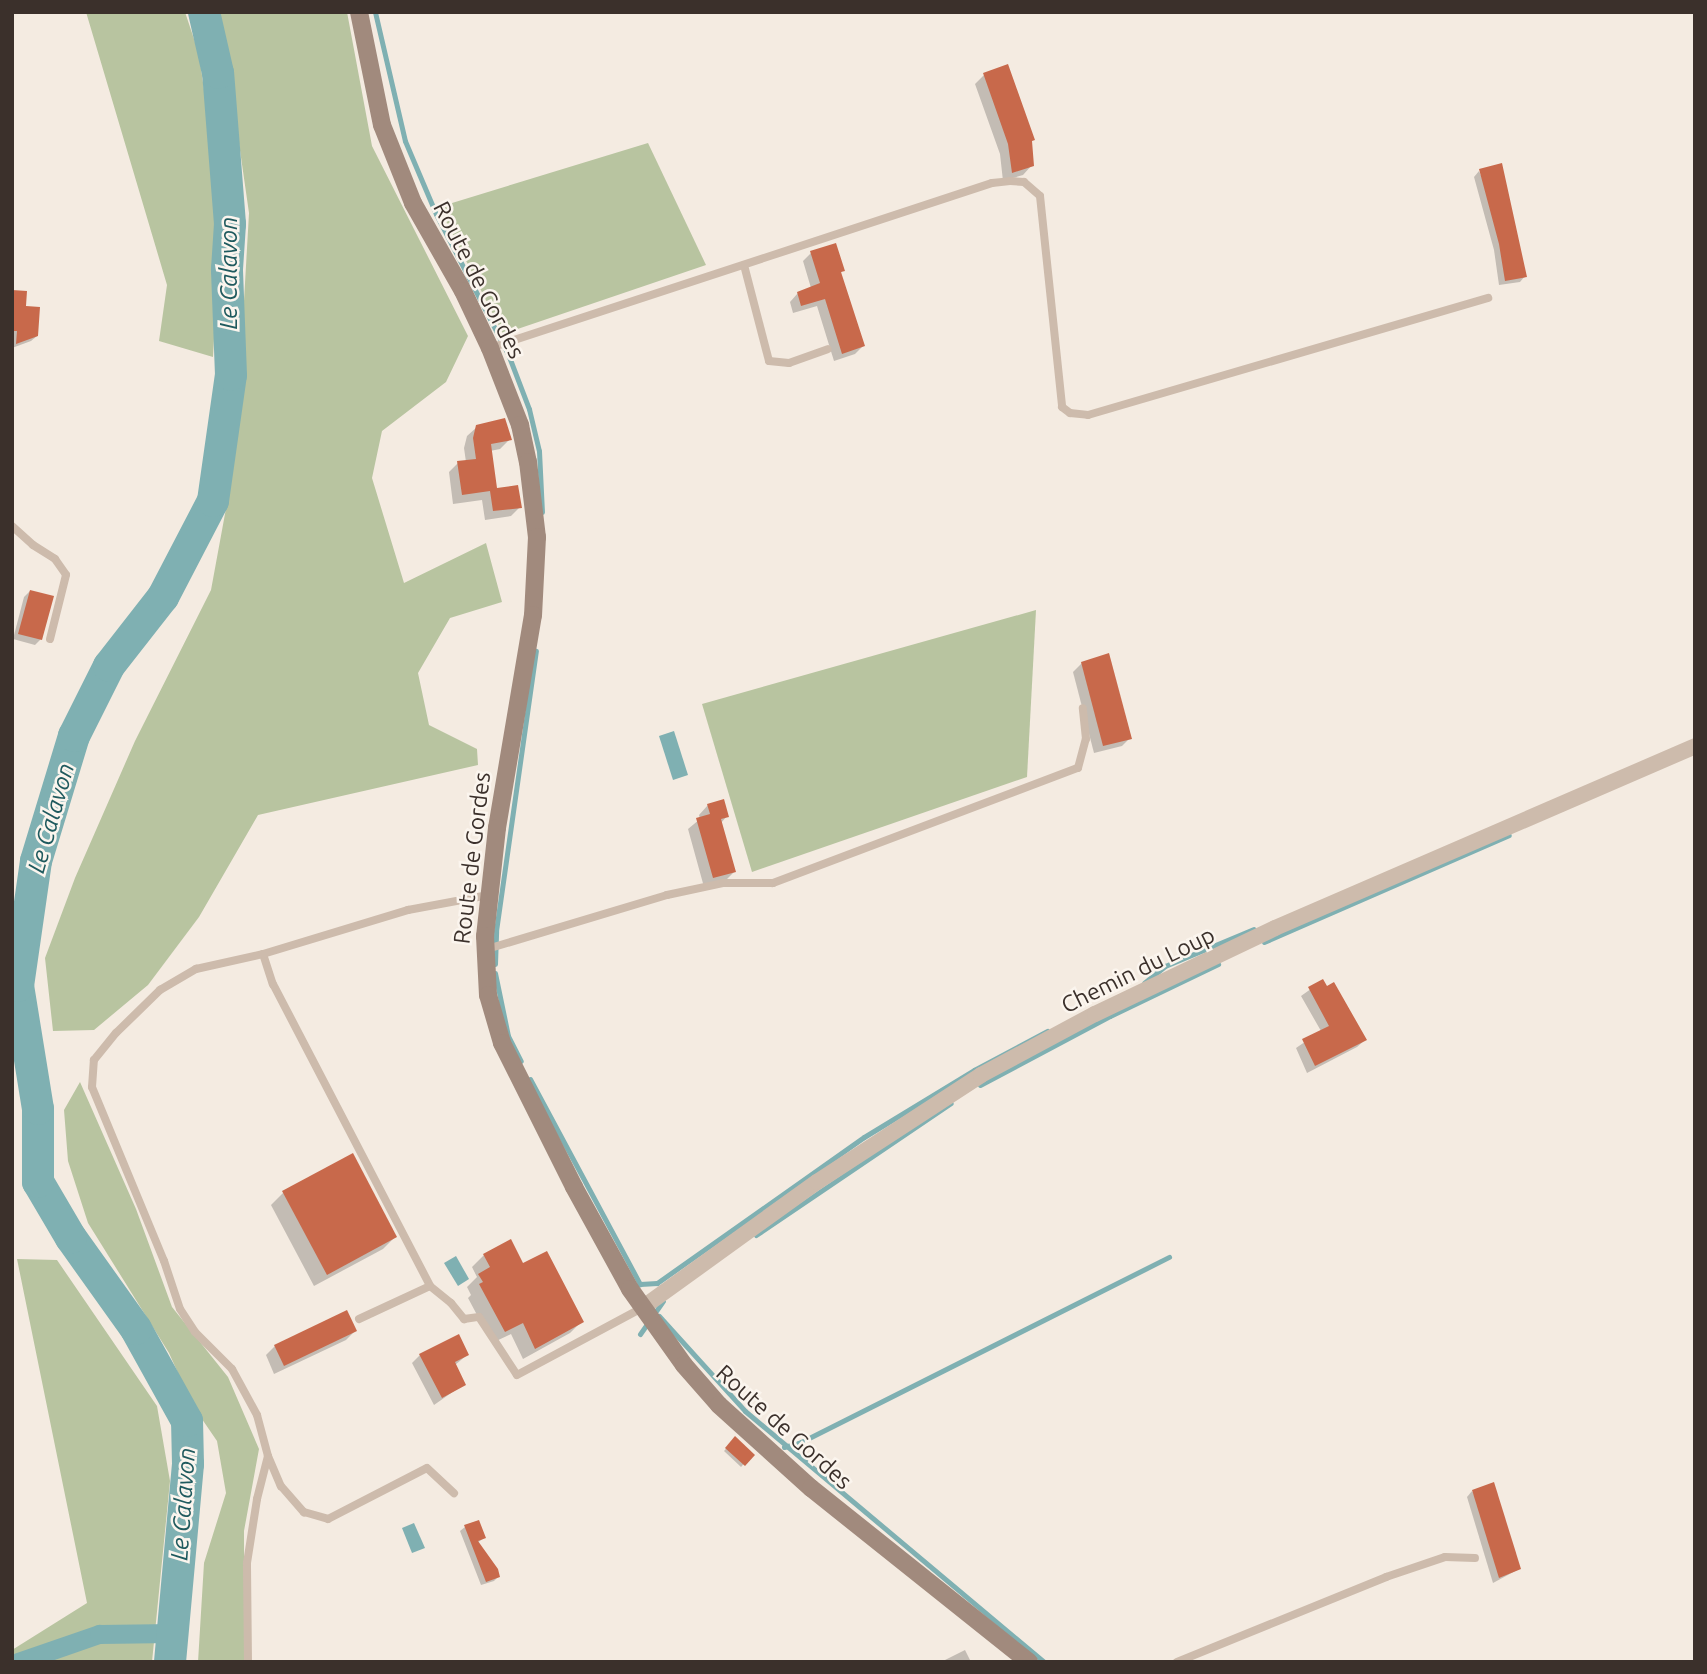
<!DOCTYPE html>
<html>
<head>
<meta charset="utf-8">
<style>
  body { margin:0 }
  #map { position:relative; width:1707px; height:1674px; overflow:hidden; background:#f4ebe1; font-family:Ubuntu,sans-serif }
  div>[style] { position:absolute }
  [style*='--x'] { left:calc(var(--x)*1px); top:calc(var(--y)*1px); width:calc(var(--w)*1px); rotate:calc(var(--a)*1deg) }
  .green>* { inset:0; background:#b8c4a0 }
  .water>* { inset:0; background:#7fb0b2 }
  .shadow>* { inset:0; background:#0003 }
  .stream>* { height:5px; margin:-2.5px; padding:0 2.5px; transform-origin:2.5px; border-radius:2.5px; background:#7fb0b2 }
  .canal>* { height:19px; margin:-9.5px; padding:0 9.5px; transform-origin:9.5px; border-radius:9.5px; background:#7fb0b2 }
  .river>* { height:32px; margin:-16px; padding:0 16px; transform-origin:16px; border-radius:16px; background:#7fb0b2 }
  .building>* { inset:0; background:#c8694b }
  .lane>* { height:8px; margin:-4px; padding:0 4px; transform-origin:4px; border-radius:4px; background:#cdbbac }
  .street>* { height:16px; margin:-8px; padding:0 8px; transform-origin:8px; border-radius:8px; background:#cdbbac }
  .secondary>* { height:18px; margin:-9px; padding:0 9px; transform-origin:9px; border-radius:9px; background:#a18a7d }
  span { translate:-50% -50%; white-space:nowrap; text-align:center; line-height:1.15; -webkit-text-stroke:5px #fbf5ee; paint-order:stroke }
  .street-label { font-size:23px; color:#3b302b }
  .water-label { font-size:24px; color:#1f5a5e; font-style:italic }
  .frame { position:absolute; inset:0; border:14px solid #3b302b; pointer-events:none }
</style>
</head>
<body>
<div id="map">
  <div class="green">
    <div style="clip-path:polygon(86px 12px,185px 12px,199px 54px,221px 210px,213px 357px,159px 341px,167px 285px)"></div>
    <div style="clip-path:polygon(217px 12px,347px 12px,372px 146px,468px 336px,446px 382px,382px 431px,372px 478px,404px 583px,486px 543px,502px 602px,450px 618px,418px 673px,429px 725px,477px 749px,478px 765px,258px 815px,199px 917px,148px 985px,94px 1030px,53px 1031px,45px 958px,75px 878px,135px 741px,211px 590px,227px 503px,242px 336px,249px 213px,223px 32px)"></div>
    <div style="clip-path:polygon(648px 143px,706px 265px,503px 334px,439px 207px)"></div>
    <div style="clip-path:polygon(1036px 610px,1027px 777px,752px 872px,702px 704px)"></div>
    <div style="clip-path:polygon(80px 1082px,136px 1209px,172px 1307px,228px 1377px,259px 1449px,244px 1531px,244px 1662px,198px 1662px,204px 1563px,226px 1493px,217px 1441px,193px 1406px,169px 1353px,88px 1223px,68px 1161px,64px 1110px)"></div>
    <div style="clip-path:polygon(17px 1259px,57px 1260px,157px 1406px,170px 1481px,152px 1662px,12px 1662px,12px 1650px,87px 1603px)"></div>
  </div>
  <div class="water">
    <div style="clip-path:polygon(674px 731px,688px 775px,673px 780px,659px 736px)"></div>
    <div style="clip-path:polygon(456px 1256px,469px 1279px,458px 1286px,444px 1263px)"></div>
    <div style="clip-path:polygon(414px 1523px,425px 1548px,412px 1553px,402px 1528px)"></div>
  </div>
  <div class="shadow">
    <div style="clip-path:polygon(984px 75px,1031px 141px,1032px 165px,1023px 175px,1003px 181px,1000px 154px,975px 84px)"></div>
    <div style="clip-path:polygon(1479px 171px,1525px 276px,1520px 282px,1499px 285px,1494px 250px,1474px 177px)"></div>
    <div style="clip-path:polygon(811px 253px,843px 270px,840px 274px,863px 346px,855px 354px,834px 361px,817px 306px,793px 313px,790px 302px,798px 293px,811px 288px,803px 261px)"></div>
    <div style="clip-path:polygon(12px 292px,24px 308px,37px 336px,31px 341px,12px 348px)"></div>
    <div style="clip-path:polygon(477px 427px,510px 439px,500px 449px,490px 451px,496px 490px,520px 507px,511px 516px,485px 520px,482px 500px,453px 504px,449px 472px,458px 463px,466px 462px,464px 448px,467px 436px)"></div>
    <div style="clip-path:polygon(30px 591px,41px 639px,35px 645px,13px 639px,24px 597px)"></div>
    <div style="clip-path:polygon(1082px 663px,1130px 738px,1122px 746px,1094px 753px,1073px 672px)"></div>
    <div style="clip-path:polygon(708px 805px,727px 816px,721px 823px,734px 872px,725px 881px,704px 887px,688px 829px,700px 819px,699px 815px)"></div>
    <div style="clip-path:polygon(1322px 981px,1365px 1040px,1357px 1047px,1307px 1073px,1296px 1048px,1321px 1031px,1301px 996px)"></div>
    <div style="clip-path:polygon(283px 1193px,395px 1237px,383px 1249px,314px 1286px,271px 1205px)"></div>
    <div style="clip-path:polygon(484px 1255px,522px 1266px,582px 1321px,570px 1333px,523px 1359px,511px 1334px,492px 1343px,468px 1298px,471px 1295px,467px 1287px,477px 1277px,472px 1267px)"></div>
    <div style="clip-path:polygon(355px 1331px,346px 1340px,274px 1374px,266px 1355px,275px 1346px)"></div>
    <div style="clip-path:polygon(420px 1355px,467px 1355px,455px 1365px,464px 1384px,434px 1405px,412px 1363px)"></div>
    <div style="clip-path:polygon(735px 1439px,752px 1455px,741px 1467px,724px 1451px)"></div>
    <div style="clip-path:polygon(1472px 1491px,1519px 1569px,1493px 1583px,1467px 1497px)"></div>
    <div style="clip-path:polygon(465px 1527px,484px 1538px,477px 1543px,498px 1577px,494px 1581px,481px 1585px,460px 1531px)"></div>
    <div style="clip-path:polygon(965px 1650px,971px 1662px,943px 1662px,945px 1660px)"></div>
  </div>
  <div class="stream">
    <div style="--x:375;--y:12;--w:132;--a:76.9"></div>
    <div style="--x:405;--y:141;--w:79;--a:67"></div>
    <div style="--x:436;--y:214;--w:157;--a:62.8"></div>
    <div style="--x:508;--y:354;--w:59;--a:69.1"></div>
    <div style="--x:529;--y:409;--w:43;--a:76.6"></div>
    <div style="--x:539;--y:451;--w:61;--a:87.2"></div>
    <div style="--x:1264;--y:942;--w:267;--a:-23.6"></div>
    <div style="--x:495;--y:964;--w:33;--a:-88"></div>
    <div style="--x:496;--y:931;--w:283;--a:-81.9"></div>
    <div style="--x:495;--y:973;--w:64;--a:78.3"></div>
    <div style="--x:508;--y:1036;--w:28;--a:63"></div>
    <div style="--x:1144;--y:983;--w:27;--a:-39"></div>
    <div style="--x:1165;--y:966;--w:96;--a:-22.6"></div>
    <div style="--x:530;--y:1079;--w:233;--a:61.8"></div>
    <div style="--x:640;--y:1284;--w:17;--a:-3"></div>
    <div style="--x:657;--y:1283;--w:253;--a:-35.2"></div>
    <div style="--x:864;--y:1137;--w:129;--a:-31.3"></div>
    <div style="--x:974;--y:1070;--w:83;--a:-28.1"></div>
    <div style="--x:980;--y:1085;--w:147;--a:-28"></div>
    <div style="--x:1110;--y:1016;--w:120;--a:-25.7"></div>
    <div style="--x:756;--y:1235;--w:235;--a:-34.1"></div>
    <div style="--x:659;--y:1316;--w:128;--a:47.8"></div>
    <div style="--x:745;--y:1411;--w:390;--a:40"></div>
    <div style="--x:640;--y:1334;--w:40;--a:-55.1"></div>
    <div style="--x:784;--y:1447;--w:18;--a:-16"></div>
    <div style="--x:801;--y:1442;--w:412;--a:-26.7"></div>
  </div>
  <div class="canal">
    <div style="--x:18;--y:1662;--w:86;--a:-19.1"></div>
    <div style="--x:99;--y:1634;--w:74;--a:-0.8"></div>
  </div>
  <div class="river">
    <div style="--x:170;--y:1662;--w:199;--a:-84.8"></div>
    <div style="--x:188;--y:1464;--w:43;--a:-91.3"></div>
    <div style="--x:187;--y:1421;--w:105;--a:-119"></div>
    <div style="--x:136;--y:1329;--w:112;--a:-125.5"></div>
    <div style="--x:71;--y:1238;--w:65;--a:-120.5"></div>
    <div style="--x:38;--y:1182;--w:73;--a:-90"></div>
    <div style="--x:38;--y:1109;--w:125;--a:-99.2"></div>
    <div style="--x:18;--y:986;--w:126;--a:-81.8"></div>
    <div style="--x:36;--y:861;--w:131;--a:-73.1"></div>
    <div style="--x:74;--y:736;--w:78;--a:-63.4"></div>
    <div style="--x:109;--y:666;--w:88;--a:-52"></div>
    <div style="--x:163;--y:597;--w:108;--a:-62.5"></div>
    <div style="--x:213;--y:501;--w:127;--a:-81.9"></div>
    <div style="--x:231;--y:375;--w:106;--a:-92.2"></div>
    <div style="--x:227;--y:269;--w:45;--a:-86.2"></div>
    <div style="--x:230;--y:224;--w:151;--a:-94.5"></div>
    <div style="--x:218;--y:73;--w:63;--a:-102.9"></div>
  </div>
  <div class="building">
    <div style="clip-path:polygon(1008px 64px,1035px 140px,1032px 141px,1034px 166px,1012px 173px,1008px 144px,983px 73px)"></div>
    <div style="clip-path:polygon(1502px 163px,1527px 277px,1505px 281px,1499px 244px,1479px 169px)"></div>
    <div style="clip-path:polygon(836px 243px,845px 271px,841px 272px,865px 346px,842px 354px,825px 299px,801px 306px,797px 292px,820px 283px,810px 251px)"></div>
    <div style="clip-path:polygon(12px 290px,27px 291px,26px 306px,40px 307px,38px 336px,16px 344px,17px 331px,12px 331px)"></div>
    <div style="clip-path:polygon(505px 418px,512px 440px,491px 444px,497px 488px,518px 485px,522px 508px,493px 511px,490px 491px,462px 495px,457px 461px,476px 459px,473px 438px,476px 425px)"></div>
    <div style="clip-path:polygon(30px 590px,54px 596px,42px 640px,18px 634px)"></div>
    <div style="clip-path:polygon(1109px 653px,1132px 739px,1103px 746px,1081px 662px)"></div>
    <div style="clip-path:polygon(724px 799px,729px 817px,721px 819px,736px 872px,713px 878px,696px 818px,710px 814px,707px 804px)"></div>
    <div style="clip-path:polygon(1323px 979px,1327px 986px,1334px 982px,1367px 1040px,1315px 1066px,1302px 1039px,1329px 1026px,1308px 987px)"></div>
    <div style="clip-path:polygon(353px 1153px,397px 1237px,327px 1275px,282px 1191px)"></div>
    <div style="clip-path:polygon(511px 1239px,523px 1263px,547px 1251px,584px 1322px,535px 1349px,523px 1323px,505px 1332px,479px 1284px,483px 1282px,478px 1274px,490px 1267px,483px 1254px)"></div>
    <div style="clip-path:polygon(347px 1310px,357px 1331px,284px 1366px,274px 1345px)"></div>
    <div style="clip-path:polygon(459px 1334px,469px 1355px,455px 1362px,466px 1385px,442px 1398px,419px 1354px)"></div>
    <div style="clip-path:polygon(735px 1436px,755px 1455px,745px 1466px,725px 1448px)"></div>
    <div style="clip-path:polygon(1494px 1482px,1521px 1569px,1499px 1578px,1472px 1490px)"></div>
    <div style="clip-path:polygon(479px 1520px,486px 1538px,478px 1541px,498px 1569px,500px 1577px,486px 1582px,464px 1525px)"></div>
  </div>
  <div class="lane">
    <div style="--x:744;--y:265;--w:99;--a:75.4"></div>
    <div style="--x:769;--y:361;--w:20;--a:6"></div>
    <div style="--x:789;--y:363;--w:41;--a:-19.7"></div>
    <div style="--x:490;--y:348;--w:528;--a:-18.19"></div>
    <div style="--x:992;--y:183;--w:18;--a:-6"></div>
    <div style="--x:1010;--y:181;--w:14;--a:4"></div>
    <div style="--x:1024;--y:182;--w:21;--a:41"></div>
    <div style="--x:1040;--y:196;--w:212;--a:84"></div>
    <div style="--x:1062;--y:407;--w:10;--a:37"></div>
    <div style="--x:1070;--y:413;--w:18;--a:6"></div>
    <div style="--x:1088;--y:415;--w:417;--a:-16.3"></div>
    <div style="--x:12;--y:526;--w:28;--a:42"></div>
    <div style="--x:33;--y:545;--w:26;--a:32"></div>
    <div style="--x:55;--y:559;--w:19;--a:55"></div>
    <div style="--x:66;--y:575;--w:66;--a:104"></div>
    <div style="--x:487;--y:949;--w:188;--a:-16.7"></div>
    <div style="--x:667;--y:895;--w:57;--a:-12.1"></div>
    <div style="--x:723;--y:883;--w:50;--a:0"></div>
    <div style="--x:773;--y:883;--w:326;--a:-20.7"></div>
    <div style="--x:1078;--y:768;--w:30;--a:-75"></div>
    <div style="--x:1086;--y:739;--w:31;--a:-96"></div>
    <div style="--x:263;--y:954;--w:32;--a:72"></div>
    <div style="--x:273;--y:984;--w:340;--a:62.5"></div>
    <div style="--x:430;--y:1286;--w:27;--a:39"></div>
    <div style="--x:451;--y:1303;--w:21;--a:51"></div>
    <div style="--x:464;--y:1319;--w:15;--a:-8"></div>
    <div style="--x:479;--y:1317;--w:69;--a:56.8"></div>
    <div style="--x:517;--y:1375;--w:142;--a:-28.2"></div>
    <div style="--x:359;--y:1319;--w:78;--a:-24.9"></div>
    <div style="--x:268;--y:1456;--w:33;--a:67"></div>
    <div style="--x:281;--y:1486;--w:35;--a:49"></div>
    <div style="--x:304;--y:1512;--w:25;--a:16"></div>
    <div style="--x:328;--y:1519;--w:111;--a:-27.3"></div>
    <div style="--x:427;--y:1468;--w:37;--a:43"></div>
    <div style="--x:248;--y:1662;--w:99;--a:-90.6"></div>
    <div style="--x:247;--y:1563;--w:65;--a:-81.1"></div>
    <div style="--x:257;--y:1499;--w:44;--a:-75.7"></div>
    <div style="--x:268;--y:1456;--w:42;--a:-105"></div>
    <div style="--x:257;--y:1415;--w:52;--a:-118.5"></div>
    <div style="--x:232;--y:1369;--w:52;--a:-135"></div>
    <div style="--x:195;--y:1332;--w:27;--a:-123"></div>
    <div style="--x:180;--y:1309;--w:51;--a:-108.4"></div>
    <div style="--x:164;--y:1261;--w:188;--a:-112.5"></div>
    <div style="--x:92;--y:1087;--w:27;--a:-86"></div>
    <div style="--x:94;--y:1060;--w:35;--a:-51"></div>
    <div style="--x:116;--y:1033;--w:62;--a:-44.3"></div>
    <div style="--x:160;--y:990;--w:42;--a:-30.3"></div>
    <div style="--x:196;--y:969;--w:69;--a:-12.6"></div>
    <div style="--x:263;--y:954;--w:152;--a:-16.9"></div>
    <div style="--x:408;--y:910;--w:82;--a:-10.5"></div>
    <div style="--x:1177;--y:1662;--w:226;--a:-22.1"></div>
    <div style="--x:1386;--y:1577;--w:62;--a:-18.7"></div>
    <div style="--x:1445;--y:1557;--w:30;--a:2"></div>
  </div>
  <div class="street">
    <div style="--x:642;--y:1308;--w:216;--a:-35.8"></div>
    <div style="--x:817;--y:1182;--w:196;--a:-33.1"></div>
    <div style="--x:981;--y:1075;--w:129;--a:-28.2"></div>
    <div style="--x:1095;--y:1014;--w:199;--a:-25.5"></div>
    <div style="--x:1275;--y:928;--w:458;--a:-23.4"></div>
  </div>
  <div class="secondary">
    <div style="--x:359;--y:12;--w:115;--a:78.5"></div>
    <div style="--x:382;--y:125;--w:84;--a:68.3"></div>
    <div style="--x:413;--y:203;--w:101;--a:60.4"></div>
    <div style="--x:463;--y:291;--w:63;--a:64.7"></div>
    <div style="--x:490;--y:348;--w:83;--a:68.7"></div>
    <div style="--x:520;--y:425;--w:38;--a:78"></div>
    <div style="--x:528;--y:462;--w:76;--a:83.2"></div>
    <div style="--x:537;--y:537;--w:78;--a:92.9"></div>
    <div style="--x:533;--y:615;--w:216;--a:99.6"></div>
    <div style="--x:497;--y:828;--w:109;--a:96.3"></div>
    <div style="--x:485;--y:936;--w:59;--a:87.1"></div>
    <div style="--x:488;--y:995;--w:50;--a:73.7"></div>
    <div style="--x:502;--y:1043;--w:161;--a:63.4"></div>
    <div style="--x:574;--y:1187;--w:116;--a:61.2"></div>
    <div style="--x:630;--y:1289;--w:93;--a:54.6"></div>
    <div style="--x:684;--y:1365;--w:53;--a:48.8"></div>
    <div style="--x:719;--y:1405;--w:124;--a:42.1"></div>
    <div style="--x:811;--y:1488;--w:279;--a:38.6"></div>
  </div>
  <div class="street-label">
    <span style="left:479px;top:280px;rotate:63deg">Route de Gordes</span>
    <span style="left:472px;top:858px;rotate:-83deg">Route de Gordes</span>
    <span style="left:1138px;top:970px;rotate:-26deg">Chemin du Loup</span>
    <span style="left:784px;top:1427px;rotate:42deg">Route de Gordes</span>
  </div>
  <div class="water-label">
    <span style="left:229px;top:273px;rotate:-90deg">Le Calavon</span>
    <span style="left:51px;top:818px;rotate:-74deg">Le Calavon</span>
    <span style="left:183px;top:1504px;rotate:-86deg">Le Calavon</span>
  </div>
  <div class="frame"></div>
</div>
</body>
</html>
